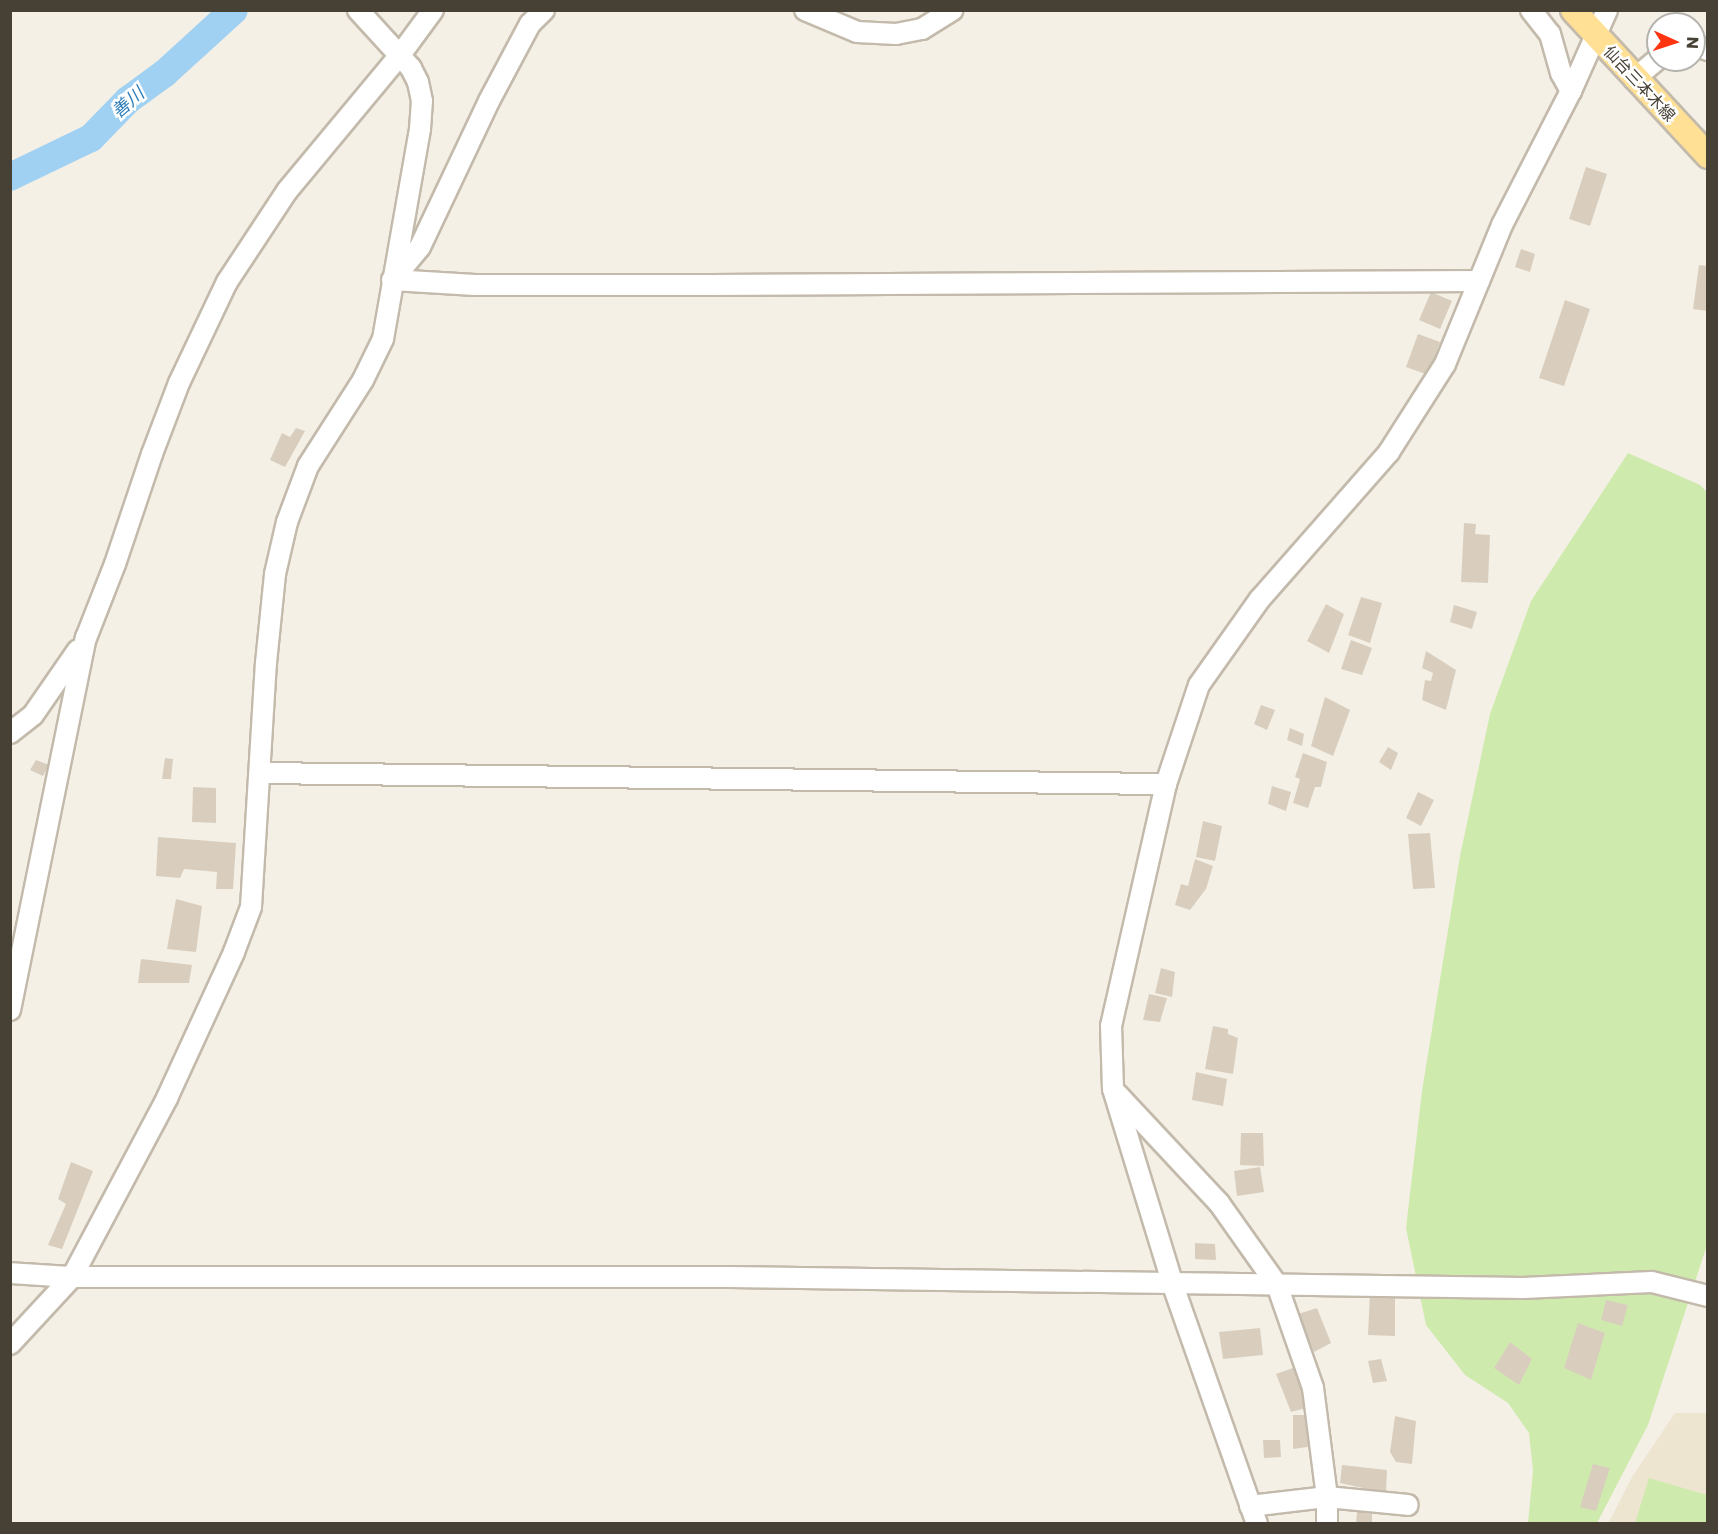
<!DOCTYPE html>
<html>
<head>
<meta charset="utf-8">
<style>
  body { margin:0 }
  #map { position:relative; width:1718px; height:1534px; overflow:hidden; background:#f4f0e6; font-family:Poppins,"Noto Sans JP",sans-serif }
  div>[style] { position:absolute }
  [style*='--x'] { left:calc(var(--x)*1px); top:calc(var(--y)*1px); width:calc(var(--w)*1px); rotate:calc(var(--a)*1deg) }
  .education>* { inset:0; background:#ede5d0 }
  .green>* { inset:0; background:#cfeaad }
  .river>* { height:28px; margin:-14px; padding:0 14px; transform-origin:14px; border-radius:14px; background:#a0d1f3 }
  .building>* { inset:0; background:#d9cebe }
  .roads { filter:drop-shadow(2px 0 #c3baab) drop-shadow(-2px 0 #c3baab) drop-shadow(0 2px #c3baab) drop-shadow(0 -2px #c3baab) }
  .minor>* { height:20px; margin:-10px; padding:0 10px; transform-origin:10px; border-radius:10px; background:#fff }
  .major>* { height:24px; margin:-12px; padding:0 12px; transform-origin:12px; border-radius:12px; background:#ffe094 }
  span { translate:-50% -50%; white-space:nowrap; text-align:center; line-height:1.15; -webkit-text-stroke:5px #fff; paint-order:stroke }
  .street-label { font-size:16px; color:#474035 }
  .water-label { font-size:18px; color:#2a7cb7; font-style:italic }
  .frame { position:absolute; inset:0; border:12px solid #474035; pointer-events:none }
  .north { position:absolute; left:1646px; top:12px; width:60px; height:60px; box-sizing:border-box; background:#fff; border:2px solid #b5b3ae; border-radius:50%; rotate:93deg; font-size:16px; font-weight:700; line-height:24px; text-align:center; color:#474035 }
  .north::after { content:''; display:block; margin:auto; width:21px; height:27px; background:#ff3512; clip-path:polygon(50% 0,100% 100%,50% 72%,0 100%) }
</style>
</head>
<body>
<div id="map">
  <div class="education">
    <div style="clip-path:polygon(1675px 1413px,1707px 1413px,1707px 1523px,1608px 1524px,1632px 1477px)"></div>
  </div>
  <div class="green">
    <div style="clip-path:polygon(1628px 453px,1700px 485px,1707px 492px,1708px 1242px,1648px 1425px,1597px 1523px,1528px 1523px,1533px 1471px,1529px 1433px,1508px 1403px,1465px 1375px,1426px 1325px,1406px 1228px,1422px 1091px,1460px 856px,1490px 714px,1531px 601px)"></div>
    <div style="clip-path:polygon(1649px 1478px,1707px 1495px,1707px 1523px,1635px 1523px)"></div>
  </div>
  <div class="river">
    <div style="--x:10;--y:177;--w:90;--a:-25.7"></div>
    <div style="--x:91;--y:138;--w:53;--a:-45.8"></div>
    <div style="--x:128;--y:100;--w:46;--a:-36.1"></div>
    <div style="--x:165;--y:73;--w:93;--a:-42.4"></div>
  </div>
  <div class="building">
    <div style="clip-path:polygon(1586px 167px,1607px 174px,1590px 226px,1569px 219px)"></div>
    <div style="clip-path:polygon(1521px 249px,1535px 254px,1530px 272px,1515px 267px)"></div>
    <div style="clip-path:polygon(1699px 265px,1708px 266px,1708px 311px,1693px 309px)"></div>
    <div style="clip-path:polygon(1431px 292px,1452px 301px,1440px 329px,1419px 320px)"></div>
    <div style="clip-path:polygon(1565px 300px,1590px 309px,1564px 386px,1539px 378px)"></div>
    <div style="clip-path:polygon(1418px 334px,1440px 342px,1428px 375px,1406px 367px)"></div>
    <div style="clip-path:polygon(296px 428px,305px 431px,285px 467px,270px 460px,282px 433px,290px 437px)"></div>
    <div style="clip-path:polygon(1464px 523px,1476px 524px,1475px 534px,1490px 535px,1488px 583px,1461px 582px)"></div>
    <div style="clip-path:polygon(1361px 597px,1382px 603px,1370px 643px,1348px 635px)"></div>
    <div style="clip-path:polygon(1326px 604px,1344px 614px,1329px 653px,1307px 641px)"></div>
    <div style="clip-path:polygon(1454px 605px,1477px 612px,1472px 629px,1450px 622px)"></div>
    <div style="clip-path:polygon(1351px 640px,1372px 648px,1362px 675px,1341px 669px)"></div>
    <div style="clip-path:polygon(1426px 651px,1456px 670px,1446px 710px,1422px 700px,1425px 680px,1431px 681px,1433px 673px,1422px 668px)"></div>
    <div style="clip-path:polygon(1325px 697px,1350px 710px,1333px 756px,1311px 746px)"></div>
    <div style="clip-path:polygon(1261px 705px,1275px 710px,1267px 730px,1254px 724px)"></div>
    <div style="clip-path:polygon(1290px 728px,1304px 734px,1302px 746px,1287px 740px)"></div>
    <div style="clip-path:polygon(1388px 747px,1398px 753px,1391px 770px,1379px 762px)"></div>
    <div style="clip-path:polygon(1303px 753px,1327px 762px,1321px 787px,1315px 787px,1308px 808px,1293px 803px,1300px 779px,1295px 777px)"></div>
    <div style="clip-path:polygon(165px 758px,173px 759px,171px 779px,162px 779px)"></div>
    <div style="clip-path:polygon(36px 760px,49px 765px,43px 776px,30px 770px)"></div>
    <div style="clip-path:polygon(1272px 786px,1291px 792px,1286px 811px,1268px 804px)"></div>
    <div style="clip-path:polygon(193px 787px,216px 788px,216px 823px,192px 822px)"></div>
    <div style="clip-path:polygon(1418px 792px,1434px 800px,1421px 826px,1406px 818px)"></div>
    <div style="clip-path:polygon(1203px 821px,1222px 826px,1215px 861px,1196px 857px)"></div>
    <div style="clip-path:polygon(1430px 833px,1435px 888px,1413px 889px,1408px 834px)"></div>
    <div style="clip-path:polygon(158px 837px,236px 843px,233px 889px,216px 889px,217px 872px,184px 869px,180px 878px,156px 876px)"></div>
    <div style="clip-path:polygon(1195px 859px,1213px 866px,1206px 889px,1190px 910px,1175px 905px,1181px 884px,1188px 886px)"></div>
    <div style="clip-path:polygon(176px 899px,202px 906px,196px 952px,167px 949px)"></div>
    <div style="clip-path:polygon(141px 959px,192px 965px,189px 983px,138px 983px)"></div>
    <div style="clip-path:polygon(1161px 968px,1175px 972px,1172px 997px,1155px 993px)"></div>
    <div style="clip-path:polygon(1149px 994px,1167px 998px,1160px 1022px,1143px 1020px)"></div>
    <div style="clip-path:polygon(1213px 1026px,1228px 1029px,1228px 1034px,1238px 1038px,1233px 1074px,1205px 1069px)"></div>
    <div style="clip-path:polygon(1196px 1072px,1227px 1079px,1223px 1106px,1192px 1100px)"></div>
    <div style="clip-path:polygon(1241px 1133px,1263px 1133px,1264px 1166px,1240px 1165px)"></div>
    <div style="clip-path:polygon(71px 1162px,93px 1171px,62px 1249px,48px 1245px,66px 1204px,58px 1199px)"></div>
    <div style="clip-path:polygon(1260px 1167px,1264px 1192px,1237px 1196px,1234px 1171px)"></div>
    <div style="clip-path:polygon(1195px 1243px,1215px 1244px,1216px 1260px,1195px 1259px)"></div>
    <div style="clip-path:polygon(1370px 1292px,1395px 1293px,1395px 1336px,1368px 1335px)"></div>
    <div style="clip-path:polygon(1606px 1300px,1628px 1305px,1622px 1326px,1601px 1320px)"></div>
    <div style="clip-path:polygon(1317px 1308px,1331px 1343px,1314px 1352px,1298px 1314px)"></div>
    <div style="clip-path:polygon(1578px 1323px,1605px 1333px,1591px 1380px,1564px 1368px)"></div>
    <div style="clip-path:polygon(1260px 1328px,1263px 1355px,1223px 1359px,1219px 1332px)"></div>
    <div style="clip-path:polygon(1510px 1342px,1532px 1359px,1519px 1385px,1494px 1368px)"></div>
    <div style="clip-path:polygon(1381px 1359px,1387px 1381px,1373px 1383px,1368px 1361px)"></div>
    <div style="clip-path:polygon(1296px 1367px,1310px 1407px,1291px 1412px,1276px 1374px)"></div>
    <div style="clip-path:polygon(1293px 1415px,1312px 1415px,1314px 1446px,1293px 1449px)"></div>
    <div style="clip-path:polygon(1395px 1416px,1416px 1421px,1412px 1464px,1396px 1462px,1390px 1452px)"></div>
    <div style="clip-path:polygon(1263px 1440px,1280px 1440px,1281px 1457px,1264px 1458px)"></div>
    <div style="clip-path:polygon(1593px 1464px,1610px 1468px,1596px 1511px,1580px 1507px)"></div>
    <div style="clip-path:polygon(1342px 1465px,1387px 1470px,1386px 1493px,1340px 1483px)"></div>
    <div style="clip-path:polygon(1357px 1511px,1372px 1514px,1372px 1524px,1356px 1524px)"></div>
  </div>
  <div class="roads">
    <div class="minor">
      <div style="--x:805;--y:10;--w:56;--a:22.9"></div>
      <div style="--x:857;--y:32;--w:39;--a:3"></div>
      <div style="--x:896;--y:34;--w:26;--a:-11"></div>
      <div style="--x:922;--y:29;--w:36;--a:-32"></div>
      <div style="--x:1531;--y:10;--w:31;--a:52"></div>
      <div style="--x:1550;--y:34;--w:41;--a:74.2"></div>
      <div style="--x:1561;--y:73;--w:21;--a:61"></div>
      <div style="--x:1694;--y:45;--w:15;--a:20"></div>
      <div style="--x:1634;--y:79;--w:31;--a:-40"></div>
      <div style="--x:394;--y:278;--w:40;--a:-50"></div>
      <div style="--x:420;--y:247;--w:161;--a:-64.7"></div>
      <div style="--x:489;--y:101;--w:87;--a:-62"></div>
      <div style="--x:530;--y:24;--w:20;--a:-45"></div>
      <div style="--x:392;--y:280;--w:83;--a:3.4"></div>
      <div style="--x:475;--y:285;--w:237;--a:0"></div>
      <div style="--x:712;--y:285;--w:767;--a:-0.3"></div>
      <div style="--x:10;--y:733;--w:29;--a:-38"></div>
      <div style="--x:33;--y:715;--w:79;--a:-55.3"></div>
      <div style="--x:260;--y:773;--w:906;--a:0.7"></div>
      <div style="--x:10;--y:1010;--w:380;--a:-78.5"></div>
      <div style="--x:86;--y:638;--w:79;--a:-68.6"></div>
      <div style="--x:115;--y:564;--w:116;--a:-71.4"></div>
      <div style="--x:152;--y:454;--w:76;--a:-69.2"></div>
      <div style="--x:179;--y:383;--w:112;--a:-64.6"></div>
      <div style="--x:227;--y:282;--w:109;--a:-56.6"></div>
      <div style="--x:287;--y:191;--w:177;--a:-50.3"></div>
      <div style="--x:400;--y:55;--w:56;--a:-53.7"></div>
      <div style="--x:1117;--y:1094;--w:149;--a:46.9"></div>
      <div style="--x:1219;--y:1203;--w:100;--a:54.7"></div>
      <div style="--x:1277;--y:1285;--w:109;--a:70.7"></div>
      <div style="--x:1313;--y:1388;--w:110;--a:82.7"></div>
      <div style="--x:1327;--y:1497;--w:27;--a:90"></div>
      <div style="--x:10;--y:1273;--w:62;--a:3.7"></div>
      <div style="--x:72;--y:1277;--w:203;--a:-62"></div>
      <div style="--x:167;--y:1098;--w:161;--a:-65.3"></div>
      <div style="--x:234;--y:952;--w:48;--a:-69.3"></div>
      <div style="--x:251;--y:907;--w:244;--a:-86.5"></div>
      <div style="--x:266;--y:663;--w:89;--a:-84.2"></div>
      <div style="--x:275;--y:574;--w:53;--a:-77"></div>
      <div style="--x:287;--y:522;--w:60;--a:-69.4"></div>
      <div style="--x:308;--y:466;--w:102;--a:-57.4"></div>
      <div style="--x:363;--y:380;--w:46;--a:-64"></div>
      <div style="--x:383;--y:339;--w:213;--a:-80"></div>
      <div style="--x:420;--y:129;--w:28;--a:-86"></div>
      <div style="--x:422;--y:101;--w:19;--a:-102"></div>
      <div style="--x:418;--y:82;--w:16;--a:-117"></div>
      <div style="--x:411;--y:68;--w:79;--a:-132.4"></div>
      <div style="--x:10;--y:1344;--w:91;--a:-47.2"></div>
      <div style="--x:72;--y:1277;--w:658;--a:0"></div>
      <div style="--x:730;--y:1277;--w:793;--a:0.79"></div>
      <div style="--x:1523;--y:1288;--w:129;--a:-2.7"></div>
      <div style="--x:1652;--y:1282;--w:58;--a:14"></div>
      <div style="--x:1250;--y:1506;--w:78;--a:-6.7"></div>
      <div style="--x:1327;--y:1497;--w:81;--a:5.6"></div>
      <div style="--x:1257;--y:1524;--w:253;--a:-109.4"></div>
      <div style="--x:1173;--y:1285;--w:205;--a:-107"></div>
      <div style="--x:1113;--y:1089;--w:63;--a:-91.8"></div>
      <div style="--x:1111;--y:1026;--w:248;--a:-77.2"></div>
      <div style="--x:1166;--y:784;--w:104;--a:-71.6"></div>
      <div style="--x:1199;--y:685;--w:105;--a:-54.7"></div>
      <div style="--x:1260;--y:599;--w:196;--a:-48.7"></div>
      <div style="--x:1389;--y:452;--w:104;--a:-57.5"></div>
      <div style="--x:1445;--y:364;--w:150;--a:-67.7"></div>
      <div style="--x:1502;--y:225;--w:151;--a:-62.8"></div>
      <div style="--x:1571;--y:91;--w:89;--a:-66"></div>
    </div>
    <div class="major">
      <div style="--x:1573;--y:10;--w:199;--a:47.2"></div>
    </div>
  </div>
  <div class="street-label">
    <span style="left:1639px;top:84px;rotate:47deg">仙台三本木線</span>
  </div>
  <div class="water-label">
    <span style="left:128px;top:103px;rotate:-41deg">善川</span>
  </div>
  <div class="frame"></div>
  <div class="north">N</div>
</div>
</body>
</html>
